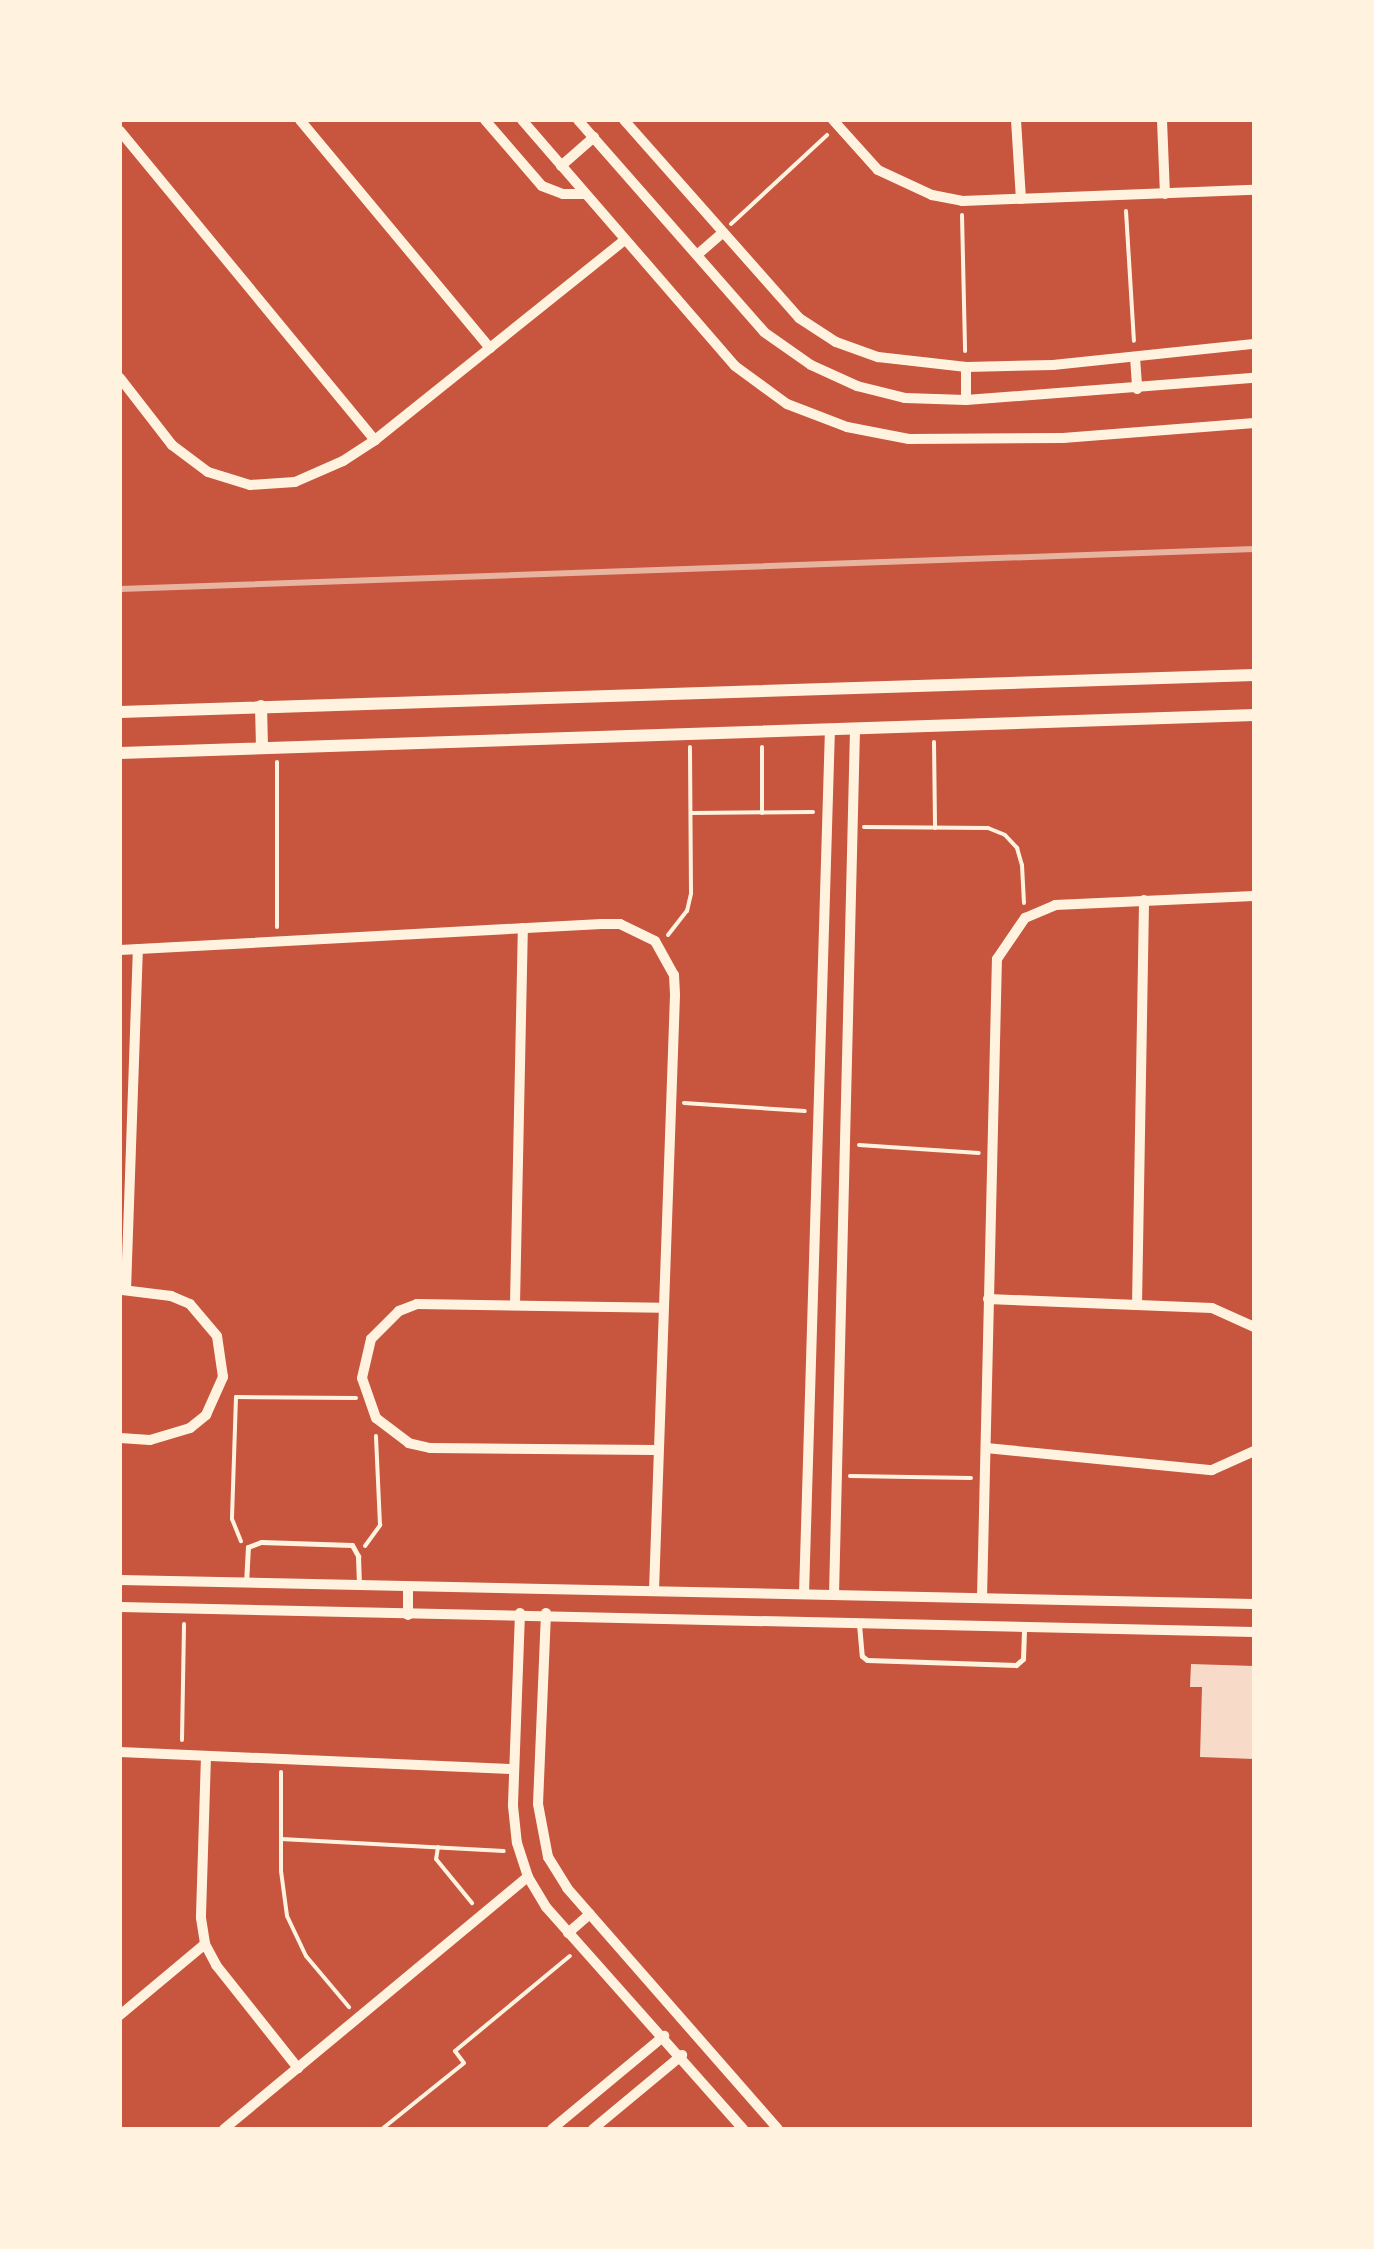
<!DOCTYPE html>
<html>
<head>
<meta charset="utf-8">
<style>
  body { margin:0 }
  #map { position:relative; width:1374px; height:2249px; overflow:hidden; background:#c8553d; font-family:Jost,sans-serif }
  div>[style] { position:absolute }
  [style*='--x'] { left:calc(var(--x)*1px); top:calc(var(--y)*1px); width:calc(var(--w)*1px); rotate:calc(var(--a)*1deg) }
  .building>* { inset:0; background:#f7dbc8 }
  .path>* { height:4px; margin:-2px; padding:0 2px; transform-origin:2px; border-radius:2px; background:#fff3e0 }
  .service>* { height:5px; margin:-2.5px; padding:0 2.5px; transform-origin:2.5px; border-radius:2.5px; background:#fff3e0 }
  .minor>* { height:10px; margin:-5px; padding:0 5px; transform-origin:5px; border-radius:5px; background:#fff3e0 }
  .tertiary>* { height:12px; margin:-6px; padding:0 6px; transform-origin:6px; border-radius:6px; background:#fff3e0 }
  .rail>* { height:6px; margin:-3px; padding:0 3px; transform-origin:3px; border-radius:3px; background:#e9b49f }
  span { translate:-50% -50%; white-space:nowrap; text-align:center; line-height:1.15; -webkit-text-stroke:8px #fff3e0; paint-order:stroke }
  .frame { position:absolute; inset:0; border:122px solid #fff3e0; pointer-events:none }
</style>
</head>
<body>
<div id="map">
  <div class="building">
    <div style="clip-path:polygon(1191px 1664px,1254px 1666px,1254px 1759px,1200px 1757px,1202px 1687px,1190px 1687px)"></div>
  </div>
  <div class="path">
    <div style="--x:1126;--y:211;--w:130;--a:86.5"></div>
    <div style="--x:962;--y:215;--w:136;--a:88.7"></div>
    <div style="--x:731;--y:224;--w:131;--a:-42.8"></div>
    <div style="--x:934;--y:742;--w:86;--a:89.3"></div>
    <div style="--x:692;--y:813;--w:121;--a:-0.5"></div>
    <div style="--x:762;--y:813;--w:66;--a:-90"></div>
    <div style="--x:864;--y:827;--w:124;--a:0.5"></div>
    <div style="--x:988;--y:828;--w:18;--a:22"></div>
    <div style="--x:1005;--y:835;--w:18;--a:47"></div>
    <div style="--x:1017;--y:848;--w:18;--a:74"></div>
    <div style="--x:1022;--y:865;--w:38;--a:87"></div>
    <div style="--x:277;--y:927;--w:165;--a:-90"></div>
    <div style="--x:668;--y:935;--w:31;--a:-52"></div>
    <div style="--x:687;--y:911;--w:18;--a:-77"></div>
    <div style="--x:691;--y:893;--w:146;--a:-90.4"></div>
    <div style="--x:684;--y:1103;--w:121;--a:3.8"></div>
    <div style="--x:859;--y:1145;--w:120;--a:3.8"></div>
    <div style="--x:236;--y:1397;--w:122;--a:91.9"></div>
    <div style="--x:232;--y:1519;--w:24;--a:68"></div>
    <div style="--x:236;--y:1397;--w:120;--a:0.5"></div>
    <div style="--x:850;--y:1476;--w:121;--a:0.9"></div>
    <div style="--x:365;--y:1546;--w:26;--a:-54"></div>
    <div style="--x:380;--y:1525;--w:89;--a:-92.6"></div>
    <div style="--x:182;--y:1740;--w:116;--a:-89"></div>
    <div style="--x:281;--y:1772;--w:99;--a:90"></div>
    <div style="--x:281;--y:1871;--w:45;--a:82.4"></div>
    <div style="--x:287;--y:1916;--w:44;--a:64.6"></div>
    <div style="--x:306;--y:1956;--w:67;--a:49.9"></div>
    <div style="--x:281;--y:1839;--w:223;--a:3.1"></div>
    <div style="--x:438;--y:1847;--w:12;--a:99"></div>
    <div style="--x:436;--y:1859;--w:57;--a:50.7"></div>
    <div style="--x:382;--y:2129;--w:105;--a:-38.8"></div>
    <div style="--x:464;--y:2063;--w:15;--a:-127"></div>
    <div style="--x:455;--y:2051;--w:149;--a:-39.6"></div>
  </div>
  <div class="service">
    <div style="--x:246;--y:1584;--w:37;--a:-87"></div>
    <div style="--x:248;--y:1547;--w:14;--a:-21"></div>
    <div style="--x:261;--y:1542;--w:91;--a:1.9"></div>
    <div style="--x:352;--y:1545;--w:13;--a:61"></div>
    <div style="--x:358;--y:1556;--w:28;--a:88"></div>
    <div style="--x:859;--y:1624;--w:32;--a:85"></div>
    <div style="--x:862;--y:1656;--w:6;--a:39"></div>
    <div style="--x:867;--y:1660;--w:149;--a:1.9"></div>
    <div style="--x:1016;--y:1665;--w:9;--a:-41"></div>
    <div style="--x:1023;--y:1659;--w:33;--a:-88"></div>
  </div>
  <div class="minor">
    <div style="--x:300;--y:120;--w:297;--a:50.2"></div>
    <div style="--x:485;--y:120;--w:87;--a:49.2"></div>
    <div style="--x:542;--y:186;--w:22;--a:21"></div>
    <div style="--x:563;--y:194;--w:22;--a:0"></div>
    <div style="--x:522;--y:120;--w:325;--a:49.1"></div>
    <div style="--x:735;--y:366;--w:64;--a:36.2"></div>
    <div style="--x:787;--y:404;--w:64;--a:21"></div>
    <div style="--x:847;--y:427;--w:63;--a:11"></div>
    <div style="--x:909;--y:439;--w:154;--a:-0.4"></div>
    <div style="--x:1063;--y:438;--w:192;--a:-4.5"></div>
    <div style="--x:578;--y:120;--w:282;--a:48.7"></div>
    <div style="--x:764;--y:332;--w:57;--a:35.1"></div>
    <div style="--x:811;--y:365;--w:51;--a:24.5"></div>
    <div style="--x:857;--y:386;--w:49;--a:14"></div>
    <div style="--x:905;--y:398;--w:61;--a:1.9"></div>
    <div style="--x:966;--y:400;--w:289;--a:-4.4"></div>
    <div style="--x:624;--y:120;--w:264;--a:48.5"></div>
    <div style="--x:799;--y:318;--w:44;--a:33"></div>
    <div style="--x:836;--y:342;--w:45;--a:19.7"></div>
    <div style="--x:878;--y:357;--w:89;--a:6.5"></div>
    <div style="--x:966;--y:367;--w:87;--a:-1.3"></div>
    <div style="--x:1053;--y:365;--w:202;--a:-6"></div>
    <div style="--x:833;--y:120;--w:67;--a:48"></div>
    <div style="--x:878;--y:170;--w:60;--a:24.8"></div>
    <div style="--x:932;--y:195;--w:31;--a:11"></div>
    <div style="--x:962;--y:201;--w:292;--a:-2.2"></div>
    <div style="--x:1016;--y:120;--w:79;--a:86.4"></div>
    <div style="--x:1162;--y:120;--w:74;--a:87.7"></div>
    <div style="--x:120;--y:131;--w:401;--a:50.5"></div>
    <div style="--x:561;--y:166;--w:44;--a:-41.3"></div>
    <div style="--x:697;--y:255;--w:32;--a:-41"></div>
    <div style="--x:1135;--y:357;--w:32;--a:86"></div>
    <div style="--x:966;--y:367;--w:33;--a:90"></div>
    <div style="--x:120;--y:378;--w:85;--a:52.2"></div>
    <div style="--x:172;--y:445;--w:45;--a:36.9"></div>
    <div style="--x:208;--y:472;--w:44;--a:17.2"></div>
    <div style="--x:250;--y:485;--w:45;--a:-3.8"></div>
    <div style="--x:295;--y:482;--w:52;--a:-23.6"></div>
    <div style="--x:343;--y:461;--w:38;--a:-33"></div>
    <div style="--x:375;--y:440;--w:320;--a:-38.7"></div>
    <div style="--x:120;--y:950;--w:482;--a:-3.1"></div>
    <div style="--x:601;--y:924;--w:19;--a:0"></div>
    <div style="--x:620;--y:924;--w:39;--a:26"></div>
    <div style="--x:655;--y:941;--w:39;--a:61"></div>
    <div style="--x:674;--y:975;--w:20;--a:87"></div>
    <div style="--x:675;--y:995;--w:596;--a:92.02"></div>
    <div style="--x:126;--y:1290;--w:341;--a:-88"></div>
    <div style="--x:988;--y:1299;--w:224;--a:2.3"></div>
    <div style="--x:1212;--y:1308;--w:46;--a:24.3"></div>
    <div style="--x:515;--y:1304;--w:376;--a:-88.8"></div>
    <div style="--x:1137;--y:1305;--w:405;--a:-89"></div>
    <div style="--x:120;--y:1438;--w:30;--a:4"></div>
    <div style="--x:150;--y:1440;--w:42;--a:-16.7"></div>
    <div style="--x:190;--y:1428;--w:21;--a:-39"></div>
    <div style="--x:206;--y:1415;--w:42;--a:-65.9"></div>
    <div style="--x:223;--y:1377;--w:41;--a:-98.3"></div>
    <div style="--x:217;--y:1336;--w:42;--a:-130.2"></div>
    <div style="--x:190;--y:1304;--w:21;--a:-157"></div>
    <div style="--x:171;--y:1296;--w:49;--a:-173"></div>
    <div style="--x:986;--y:1448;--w:227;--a:5.6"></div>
    <div style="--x:1212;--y:1470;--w:46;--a:-24.3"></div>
    <div style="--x:656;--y:1450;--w:226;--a:-179.5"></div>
    <div style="--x:430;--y:1448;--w:22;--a:-167"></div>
    <div style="--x:409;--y:1443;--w:41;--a:-142.9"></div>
    <div style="--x:376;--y:1418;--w:42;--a:-109.3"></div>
    <div style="--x:362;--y:1378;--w:40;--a:-77"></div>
    <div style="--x:371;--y:1339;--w:40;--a:-45"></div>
    <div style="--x:399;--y:1311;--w:19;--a:-21"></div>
    <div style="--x:417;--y:1304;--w:244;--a:0.9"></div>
    <div style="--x:120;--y:1580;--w:1134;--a:1.21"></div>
    <div style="--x:804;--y:1594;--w:864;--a:-88.28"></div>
    <div style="--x:834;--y:1595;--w:866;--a:-88.61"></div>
    <div style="--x:982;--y:1598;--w:639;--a:-88.66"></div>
    <div style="--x:997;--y:959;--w:50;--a:-55.7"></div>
    <div style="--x:1025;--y:918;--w:33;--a:-23"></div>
    <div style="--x:1055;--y:905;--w:199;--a:-2.6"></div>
    <div style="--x:120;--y:1607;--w:1134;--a:1.26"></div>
    <div style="--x:520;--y:1613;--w:193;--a:92.1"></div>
    <div style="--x:513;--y:1806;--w:37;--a:84"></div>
    <div style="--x:517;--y:1843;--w:36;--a:72"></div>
    <div style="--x:528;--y:1877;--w:35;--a:59"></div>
    <div style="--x:546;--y:1907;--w:297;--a:48.4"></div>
    <div style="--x:546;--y:1613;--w:191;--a:92.4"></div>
    <div style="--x:538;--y:1804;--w:54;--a:79.3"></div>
    <div style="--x:548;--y:1857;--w:36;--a:58"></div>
    <div style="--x:567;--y:1888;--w:320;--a:48.8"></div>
    <div style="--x:408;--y:1615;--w:27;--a:-90"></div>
    <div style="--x:120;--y:1752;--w:394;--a:2.5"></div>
    <div style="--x:206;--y:1756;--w:162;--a:91.8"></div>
    <div style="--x:201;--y:1918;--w:26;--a:81"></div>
    <div style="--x:205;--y:1944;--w:24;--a:62"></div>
    <div style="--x:216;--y:1965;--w:132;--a:51.5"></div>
    <div style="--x:568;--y:1933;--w:29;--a:-41"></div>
    <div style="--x:120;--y:2015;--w:111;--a:-39.9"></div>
    <div style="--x:224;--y:2129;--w:395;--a:-39.7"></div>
    <div style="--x:552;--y:2129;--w:146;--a:-39.7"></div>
    <div style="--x:593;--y:2129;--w:116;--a:-39.7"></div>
  </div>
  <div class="tertiary">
    <div style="--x:261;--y:706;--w:41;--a:88.6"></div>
    <div style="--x:120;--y:712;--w:1135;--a:-1.87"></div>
    <div style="--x:120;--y:753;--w:1135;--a:-1.92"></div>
  </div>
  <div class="rail">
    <div style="--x:120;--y:589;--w:1135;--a:-2.02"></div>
  </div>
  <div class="frame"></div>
</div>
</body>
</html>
